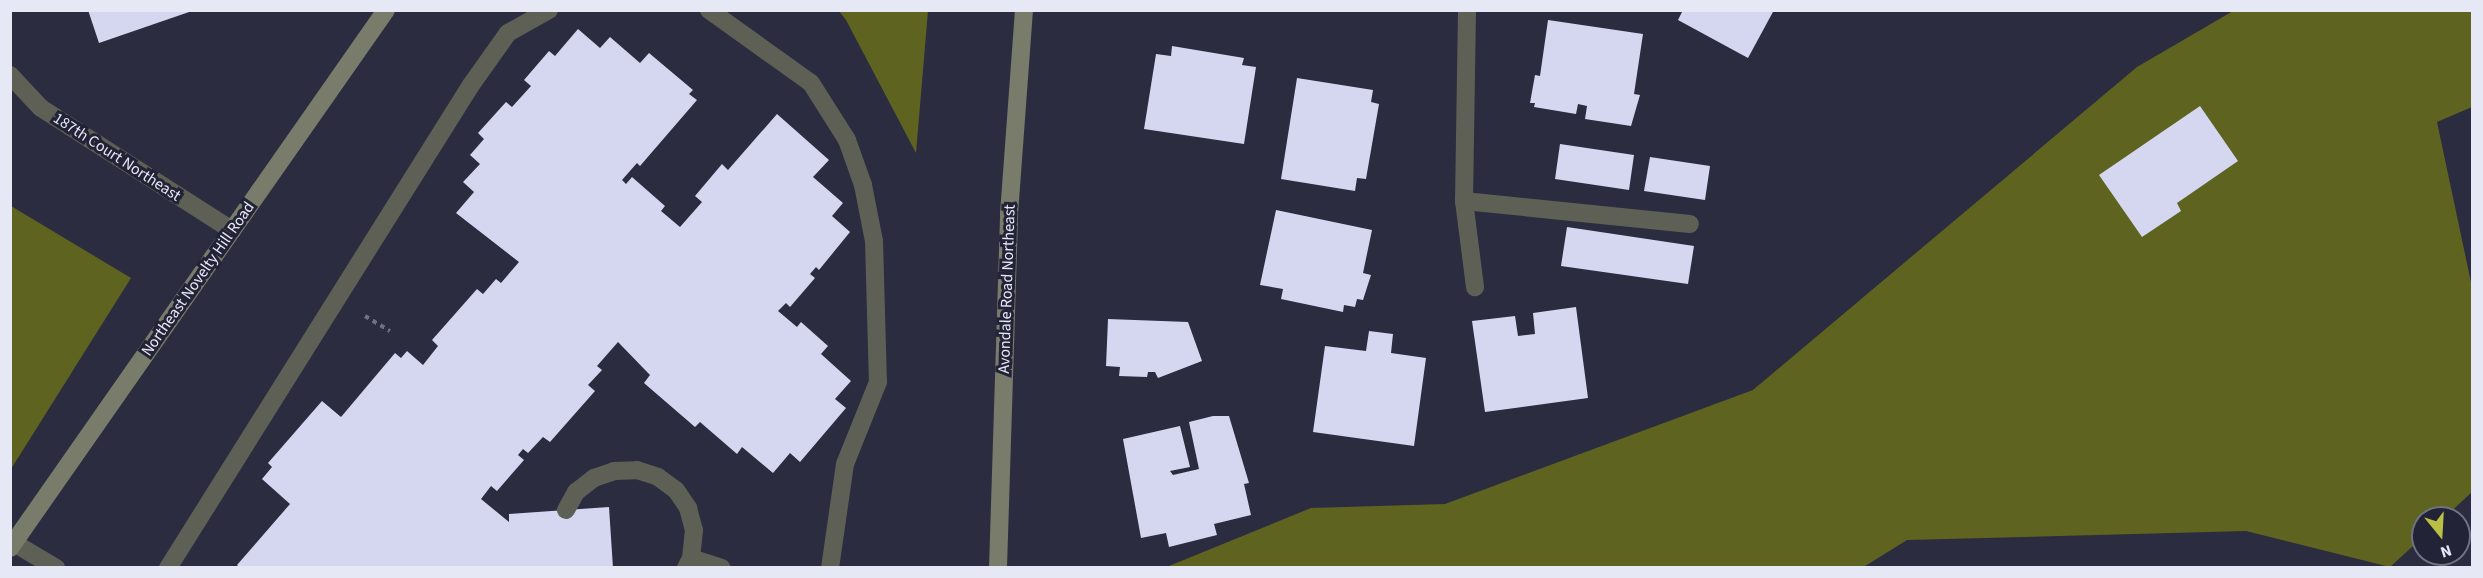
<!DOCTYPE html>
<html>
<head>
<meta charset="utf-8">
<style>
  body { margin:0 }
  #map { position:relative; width:2483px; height:578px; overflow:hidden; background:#2b2c40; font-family:"Source Sans 3",sans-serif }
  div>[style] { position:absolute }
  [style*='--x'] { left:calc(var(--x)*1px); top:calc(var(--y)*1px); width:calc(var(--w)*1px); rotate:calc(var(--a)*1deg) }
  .forest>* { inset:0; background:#5f6320 }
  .building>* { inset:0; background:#d5d7f1 }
  .path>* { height:4px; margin-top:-2px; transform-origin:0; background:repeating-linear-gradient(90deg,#6f7081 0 4.5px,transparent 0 9px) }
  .lane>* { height:18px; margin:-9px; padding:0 9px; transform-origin:9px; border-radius:9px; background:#5f6055 }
  .street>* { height:18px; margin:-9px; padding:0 9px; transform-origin:9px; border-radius:9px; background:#5f6055 }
  .secondary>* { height:18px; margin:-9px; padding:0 9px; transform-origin:9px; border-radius:9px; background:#797b6b }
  span { translate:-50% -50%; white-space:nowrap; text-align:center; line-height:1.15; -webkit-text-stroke:6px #222336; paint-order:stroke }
  .street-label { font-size:16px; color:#e7e8f5 }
  .frame { position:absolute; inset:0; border:12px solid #e7e8f5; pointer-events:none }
  .north { position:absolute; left:2411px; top:506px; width:60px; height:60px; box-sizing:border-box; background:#222336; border:2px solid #717282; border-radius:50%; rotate:162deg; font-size:16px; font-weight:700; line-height:24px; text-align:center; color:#e7e8f5 }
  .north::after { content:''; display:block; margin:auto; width:21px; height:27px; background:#bac045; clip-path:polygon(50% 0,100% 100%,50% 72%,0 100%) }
</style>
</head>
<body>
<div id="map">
  <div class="forest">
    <div style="clip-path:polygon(839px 11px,928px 11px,916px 153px,846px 20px)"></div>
    <div style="clip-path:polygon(2233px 11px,2472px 11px,2472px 107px,2437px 122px,2472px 287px,2472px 492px,2444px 518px,2423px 518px,2423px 537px,2390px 567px,2246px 531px,1907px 540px,1862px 568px,1164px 568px,1311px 508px,1445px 504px,1753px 390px,2137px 67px)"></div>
    <div style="clip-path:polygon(11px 206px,131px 278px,11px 469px)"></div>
  </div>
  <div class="building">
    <div style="clip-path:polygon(88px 10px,192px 10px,192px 11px,99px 43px)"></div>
    <div style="clip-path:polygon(1683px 10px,1774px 10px,1748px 58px,1678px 20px)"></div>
    <div style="clip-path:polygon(1548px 20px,1643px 34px,1634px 94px,1640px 95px,1631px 126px,1585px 119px,1587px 106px,1578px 104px,1576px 114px,1534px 107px,1535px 103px,1530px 103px,1535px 75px,1540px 76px)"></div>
    <div style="clip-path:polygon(578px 29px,600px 48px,610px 37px,640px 63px,649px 53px,693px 90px,689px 94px,697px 100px,640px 166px,637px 163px,622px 180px,626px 184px,632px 177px,665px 206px,661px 211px,680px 227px,702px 202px,695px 196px,722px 164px,728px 170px,777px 114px,829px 160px,813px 177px,843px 203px,832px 216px,850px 232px,819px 270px,816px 267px,810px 274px,815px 278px,790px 307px,786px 303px,778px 311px,797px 327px,801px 322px,828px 346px,821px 354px,851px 381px,835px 399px,846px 408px,800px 462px,790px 453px,773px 473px,742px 447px,737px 454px,700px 422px,695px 427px,644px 383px,650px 375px,618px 342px,597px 366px,602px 370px,588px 385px,595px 391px,550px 442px,543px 437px,528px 453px,523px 449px,518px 455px,524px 460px,497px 491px,491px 486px,481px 499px,509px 522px,509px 514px,609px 507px,613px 568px,240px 568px,237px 565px,290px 504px,262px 479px,272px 467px,268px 463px,322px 401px,341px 417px,395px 353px,401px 358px,407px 351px,423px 365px,438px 346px,432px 340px,477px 289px,483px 294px,496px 279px,501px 283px,519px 262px,456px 213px,474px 192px,463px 182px,480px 164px,470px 155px,484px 139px,478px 133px,506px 102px,512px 107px,531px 86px,524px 80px,549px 51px,555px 56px)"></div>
    <div style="clip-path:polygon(1172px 46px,1244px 58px,1242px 65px,1256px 67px,1244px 144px,1144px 129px,1156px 54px,1171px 56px)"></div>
    <div style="clip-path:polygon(1297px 78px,1373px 90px,1371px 102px,1379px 104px,1366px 179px,1357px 178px,1355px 191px,1281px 179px)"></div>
    <div style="clip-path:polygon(2200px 106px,2238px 161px,2177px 203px,2181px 211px,2142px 237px,2099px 175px)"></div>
    <div style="clip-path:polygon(1560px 144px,1634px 155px,1629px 190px,1555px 179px)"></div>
    <div style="clip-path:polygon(1650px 157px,1710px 166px,1705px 200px,1644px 191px)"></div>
    <div style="clip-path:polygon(1276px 210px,1372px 230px,1363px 273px,1371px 275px,1363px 300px,1357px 299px,1355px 307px,1344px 305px,1343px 312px,1281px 299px,1283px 289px,1260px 285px)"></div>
    <div style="clip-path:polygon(1567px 227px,1694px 246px,1688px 284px,1561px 266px)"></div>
    <div style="clip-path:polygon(1576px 307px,1588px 398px,1485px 412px,1472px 321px,1515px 316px,1518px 336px,1535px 334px,1533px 313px)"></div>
    <div style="clip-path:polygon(1108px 319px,1188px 322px,1202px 361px,1158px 378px,1155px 372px,1148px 372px,1147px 377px,1119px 376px,1120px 367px,1106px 366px)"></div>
    <div style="clip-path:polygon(1369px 331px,1393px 334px,1391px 353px,1426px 358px,1414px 446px,1313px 432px,1325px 346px,1366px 351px)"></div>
    <div style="clip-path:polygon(1213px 416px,1229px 416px,1249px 483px,1244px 484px,1251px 515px,1214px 524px,1217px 535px,1169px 547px,1166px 533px,1141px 538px,1123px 439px,1180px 426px,1190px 467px,1170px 471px,1173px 475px,1199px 469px,1189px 422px)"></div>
  </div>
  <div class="path">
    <div style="--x:365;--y:316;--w:29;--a:31"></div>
  </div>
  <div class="lane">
    <div style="--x:709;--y:10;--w:125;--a:35.6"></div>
    <div style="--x:811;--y:83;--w:67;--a:57.7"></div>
    <div style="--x:847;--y:140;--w:48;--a:70.4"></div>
    <div style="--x:863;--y:185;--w:57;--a:78.9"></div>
    <div style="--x:874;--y:241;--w:141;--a:88.4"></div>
    <div style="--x:878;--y:382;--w:88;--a:111.9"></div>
    <div style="--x:845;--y:464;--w:105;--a:98.2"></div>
    <div style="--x:1467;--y:10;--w:191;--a:90.9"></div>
    <div style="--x:1464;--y:201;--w:227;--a:5.8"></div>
    <div style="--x:1464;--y:201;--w:87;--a:82.7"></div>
    <div style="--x:566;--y:510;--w:21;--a:-61"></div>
    <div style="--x:576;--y:492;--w:23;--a:-38"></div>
    <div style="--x:594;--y:478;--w:21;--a:-19"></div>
    <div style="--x:614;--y:471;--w:23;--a:-2"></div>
    <div style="--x:637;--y:470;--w:22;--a:18"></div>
    <div style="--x:658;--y:477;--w:22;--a:36"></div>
    <div style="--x:676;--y:490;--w:22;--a:56"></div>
    <div style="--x:688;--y:508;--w:23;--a:75"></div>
    <div style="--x:694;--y:530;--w:28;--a:96"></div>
    <div style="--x:691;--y:558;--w:11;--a:117"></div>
    <div style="--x:14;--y:543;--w:49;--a:30.8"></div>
    <div style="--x:691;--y:558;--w:32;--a:18"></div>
    <div style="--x:168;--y:568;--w:570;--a:-57.9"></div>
    <div style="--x:471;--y:85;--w:64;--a:-54.6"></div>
    <div style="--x:508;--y:33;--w:47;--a:-29.3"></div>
  </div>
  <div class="street">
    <div style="--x:10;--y:75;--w:45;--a:46.8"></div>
    <div style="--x:41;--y:108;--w:227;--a:32.6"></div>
  </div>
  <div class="secondary">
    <div style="--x:10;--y:548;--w:656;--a:-55.05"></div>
    <div style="--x:998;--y:568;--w:354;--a:-88.2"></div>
    <div style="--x:1009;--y:214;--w:205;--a:-85.8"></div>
  </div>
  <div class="street-label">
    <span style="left:117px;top:157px;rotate:33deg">187th Court Northeast</span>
    <span style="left:198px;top:279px;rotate:-55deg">Northeast Novelty Hill Road</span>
    <span style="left:1007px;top:289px;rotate:-88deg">Avondale Road Northeast</span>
  </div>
  <div class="frame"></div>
  <div class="north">N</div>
</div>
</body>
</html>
